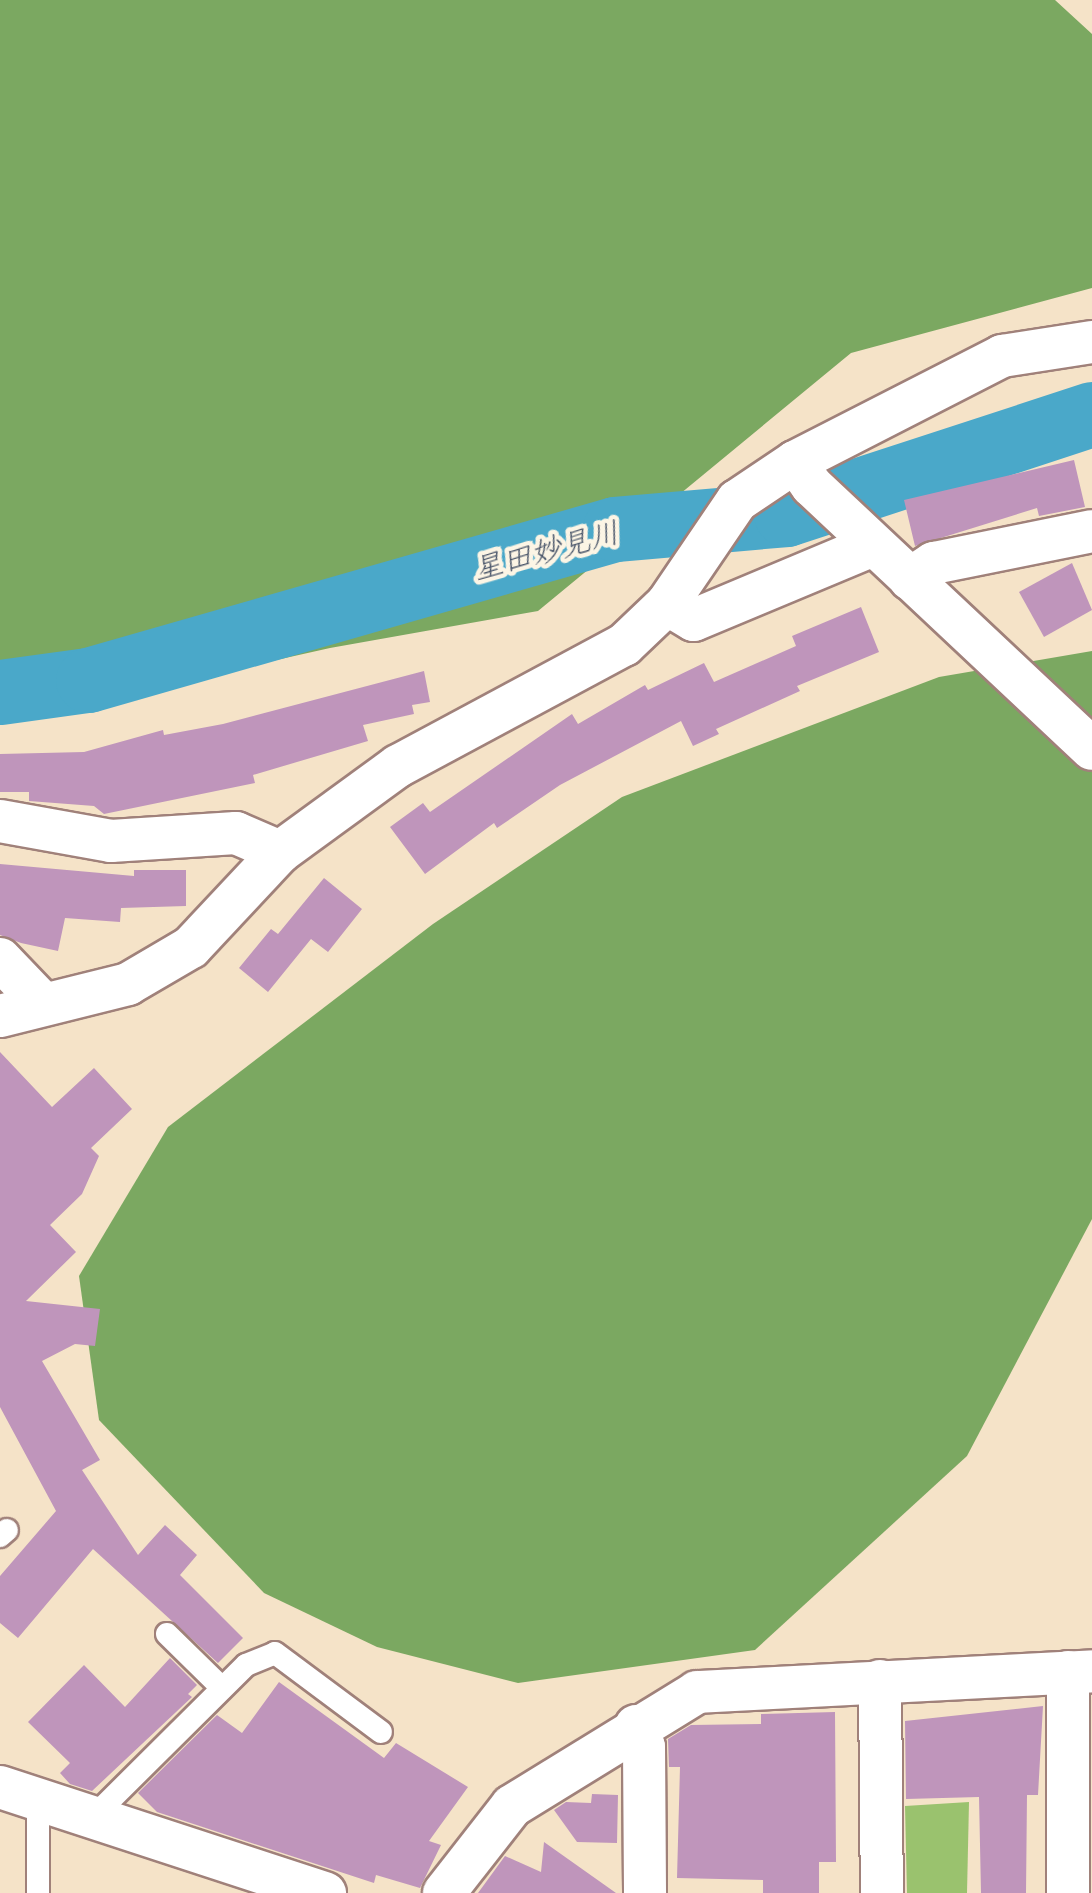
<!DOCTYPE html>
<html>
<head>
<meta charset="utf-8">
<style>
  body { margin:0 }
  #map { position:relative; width:1092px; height:1893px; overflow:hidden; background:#f5e3c8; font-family:"Shantell Sans","Klee One",sans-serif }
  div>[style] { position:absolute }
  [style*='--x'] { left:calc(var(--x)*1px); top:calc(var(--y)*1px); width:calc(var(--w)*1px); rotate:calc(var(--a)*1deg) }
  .green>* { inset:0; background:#9ac26e }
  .forest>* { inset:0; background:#7ba861 }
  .river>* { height:65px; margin:-32.5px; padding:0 32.5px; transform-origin:32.5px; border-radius:32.5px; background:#4aa8c9 }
  .building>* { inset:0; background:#bf95bb }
  .roads { filter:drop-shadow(2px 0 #a0817a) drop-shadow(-2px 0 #a0817a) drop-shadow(0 2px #a0817a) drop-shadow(0 -2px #a0817a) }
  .service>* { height:22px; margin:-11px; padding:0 11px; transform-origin:11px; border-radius:11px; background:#fff }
  .minor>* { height:42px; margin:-21px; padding:0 21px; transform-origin:21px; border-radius:21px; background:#fff }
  span { translate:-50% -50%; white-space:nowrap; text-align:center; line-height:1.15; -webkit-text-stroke:9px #fcf5e5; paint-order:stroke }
  .water-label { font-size:30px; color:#4a566a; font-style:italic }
</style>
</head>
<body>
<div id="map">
  <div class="green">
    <div style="clip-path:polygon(969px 1802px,967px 1893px,907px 1893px,905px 1806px)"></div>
  </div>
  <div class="forest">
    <div style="clip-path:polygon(0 0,1055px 0,1092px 34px,1092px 288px,851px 353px,538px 611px,330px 648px,0 722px)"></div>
    <div style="clip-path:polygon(1092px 651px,1092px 1219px,967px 1456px,755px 1650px,518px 1683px,377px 1647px,264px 1593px,99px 1420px,79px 1276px,168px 1127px,433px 924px,622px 797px,939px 677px)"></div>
  </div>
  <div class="river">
    <div style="--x:0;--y:692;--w:89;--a:-7.8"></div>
    <div style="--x:88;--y:680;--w:548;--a:-15.99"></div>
    <div style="--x:615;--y:529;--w:172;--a:-5"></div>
    <div style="--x:786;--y:514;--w:322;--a:-18.1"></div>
  </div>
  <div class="building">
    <div style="clip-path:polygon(1074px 460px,1085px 507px,1039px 516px,1037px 508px,915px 546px,904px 500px)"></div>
    <div style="clip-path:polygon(1072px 563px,1092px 610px,1044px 637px,1019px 592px)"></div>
    <div style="clip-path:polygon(861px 607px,879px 652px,797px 686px,800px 691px,716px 729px,719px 734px,693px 746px,681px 721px,560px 785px,497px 828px,494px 823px,425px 874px,390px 827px,423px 803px,430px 812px,572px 714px,578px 724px,645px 685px,648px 690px,704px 663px,714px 682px,796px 646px,792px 636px)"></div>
    <div style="clip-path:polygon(424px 671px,430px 702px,412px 705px,414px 714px,363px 725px,368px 741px,253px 775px,255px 783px,104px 814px,94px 806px,29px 801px,29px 792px,0 792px,0 754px,84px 752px,163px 730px,164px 735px,223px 724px)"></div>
    <div style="clip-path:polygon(0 864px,134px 876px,134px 870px,186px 870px,186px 906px,121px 908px,120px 922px,65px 918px,58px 951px,21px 943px,0 935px)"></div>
    <div style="clip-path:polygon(324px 878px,362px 909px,328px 952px,311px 939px,268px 992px,239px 968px,271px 929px,278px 934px)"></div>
    <div style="clip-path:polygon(0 1052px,52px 1107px,94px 1068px,132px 1109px,91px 1148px,99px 1156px,82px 1194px,50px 1225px,76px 1252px,26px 1301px,100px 1309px,95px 1346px,75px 1344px,42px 1361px,100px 1460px,82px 1470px,138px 1555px,165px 1525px,197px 1555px,180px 1575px,243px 1638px,218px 1663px,93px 1549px,18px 1638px,0 1623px,0 1576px,56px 1511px,0 1407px)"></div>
    <div style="clip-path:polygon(170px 1658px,197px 1685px,188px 1694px,192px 1697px,92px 1791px,70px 1784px,60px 1773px,70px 1763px,28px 1722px,84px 1665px,125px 1707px)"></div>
    <div style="clip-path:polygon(279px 1682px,384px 1758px,396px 1743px,468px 1787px,429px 1841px,441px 1845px,420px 1888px,376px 1875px,374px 1883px,157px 1812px,138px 1793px,217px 1715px,242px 1733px)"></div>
    <div style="clip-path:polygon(1043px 1706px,1038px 1795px,1027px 1795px,1026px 1893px,981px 1893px,979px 1797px,906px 1799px,905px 1721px)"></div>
    <div style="clip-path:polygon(835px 1712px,836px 1862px,819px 1862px,819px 1893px,763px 1893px,763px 1880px,677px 1878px,680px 1767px,669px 1767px,668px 1739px,691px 1725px,761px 1724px,761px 1714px)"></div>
    <div style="clip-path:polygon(592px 1794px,618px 1795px,617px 1843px,577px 1842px,554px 1810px,566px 1802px,591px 1803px)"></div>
    <div style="clip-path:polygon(544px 1842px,616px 1893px,478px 1893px,505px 1856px,541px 1872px)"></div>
  </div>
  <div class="roads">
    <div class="service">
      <div style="--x:0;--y:1536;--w:9;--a:-41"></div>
      <div style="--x:167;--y:1634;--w:77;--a:44.5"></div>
      <div style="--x:95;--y:1815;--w:213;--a:-44.8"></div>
      <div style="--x:246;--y:1665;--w:31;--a:-22"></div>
      <div style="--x:275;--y:1653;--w:132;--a:36.7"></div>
      <div style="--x:38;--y:1893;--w:95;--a:-90"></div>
    </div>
    <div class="minor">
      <div style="--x:795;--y:462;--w:29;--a:55"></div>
      <div style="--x:812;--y:486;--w:384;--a:43.2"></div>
      <div style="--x:910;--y:579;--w:29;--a:-34"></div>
      <div style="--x:934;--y:563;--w:161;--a:-11.4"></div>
      <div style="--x:667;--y:604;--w:31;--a:31"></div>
      <div style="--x:694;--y:620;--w:194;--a:-22.7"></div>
      <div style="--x:0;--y:821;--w:113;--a:10.2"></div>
      <div style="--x:111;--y:841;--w:125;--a:-3.7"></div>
      <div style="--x:236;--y:833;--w:48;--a:23.4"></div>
      <div style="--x:0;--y:959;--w:61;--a:46.3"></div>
      <div style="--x:0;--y:1016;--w:132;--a:-14"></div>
      <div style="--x:128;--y:984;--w:73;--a:-30.4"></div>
      <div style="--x:191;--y:947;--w:130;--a:-46.9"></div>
      <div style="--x:280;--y:852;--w:146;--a:-36.1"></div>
      <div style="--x:398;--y:766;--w:256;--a:-28.2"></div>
      <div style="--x:624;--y:645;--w:59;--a:-43.6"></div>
      <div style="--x:667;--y:604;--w:125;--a:-55.8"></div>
      <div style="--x:737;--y:501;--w:70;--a:-33.9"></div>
      <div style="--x:795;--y:462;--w:233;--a:-27.1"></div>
      <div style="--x:1002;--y:356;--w:91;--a:-8.8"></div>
      <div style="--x:1068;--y:1672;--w:221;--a:90"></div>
      <div style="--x:880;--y:1681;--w:212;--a:89.5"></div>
      <div style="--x:636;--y:1726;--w:22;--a:69"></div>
      <div style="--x:644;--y:1747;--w:146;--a:89.6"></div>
      <div style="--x:0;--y:1787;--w:342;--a:18.1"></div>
      <div style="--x:444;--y:1893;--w:110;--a:-52"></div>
      <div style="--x:512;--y:1806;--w:217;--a:-31.6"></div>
      <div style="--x:697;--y:1692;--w:396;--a:-3"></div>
    </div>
  </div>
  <div class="water-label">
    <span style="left:546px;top:551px;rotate:-15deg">星田妙見川</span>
  </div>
</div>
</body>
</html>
